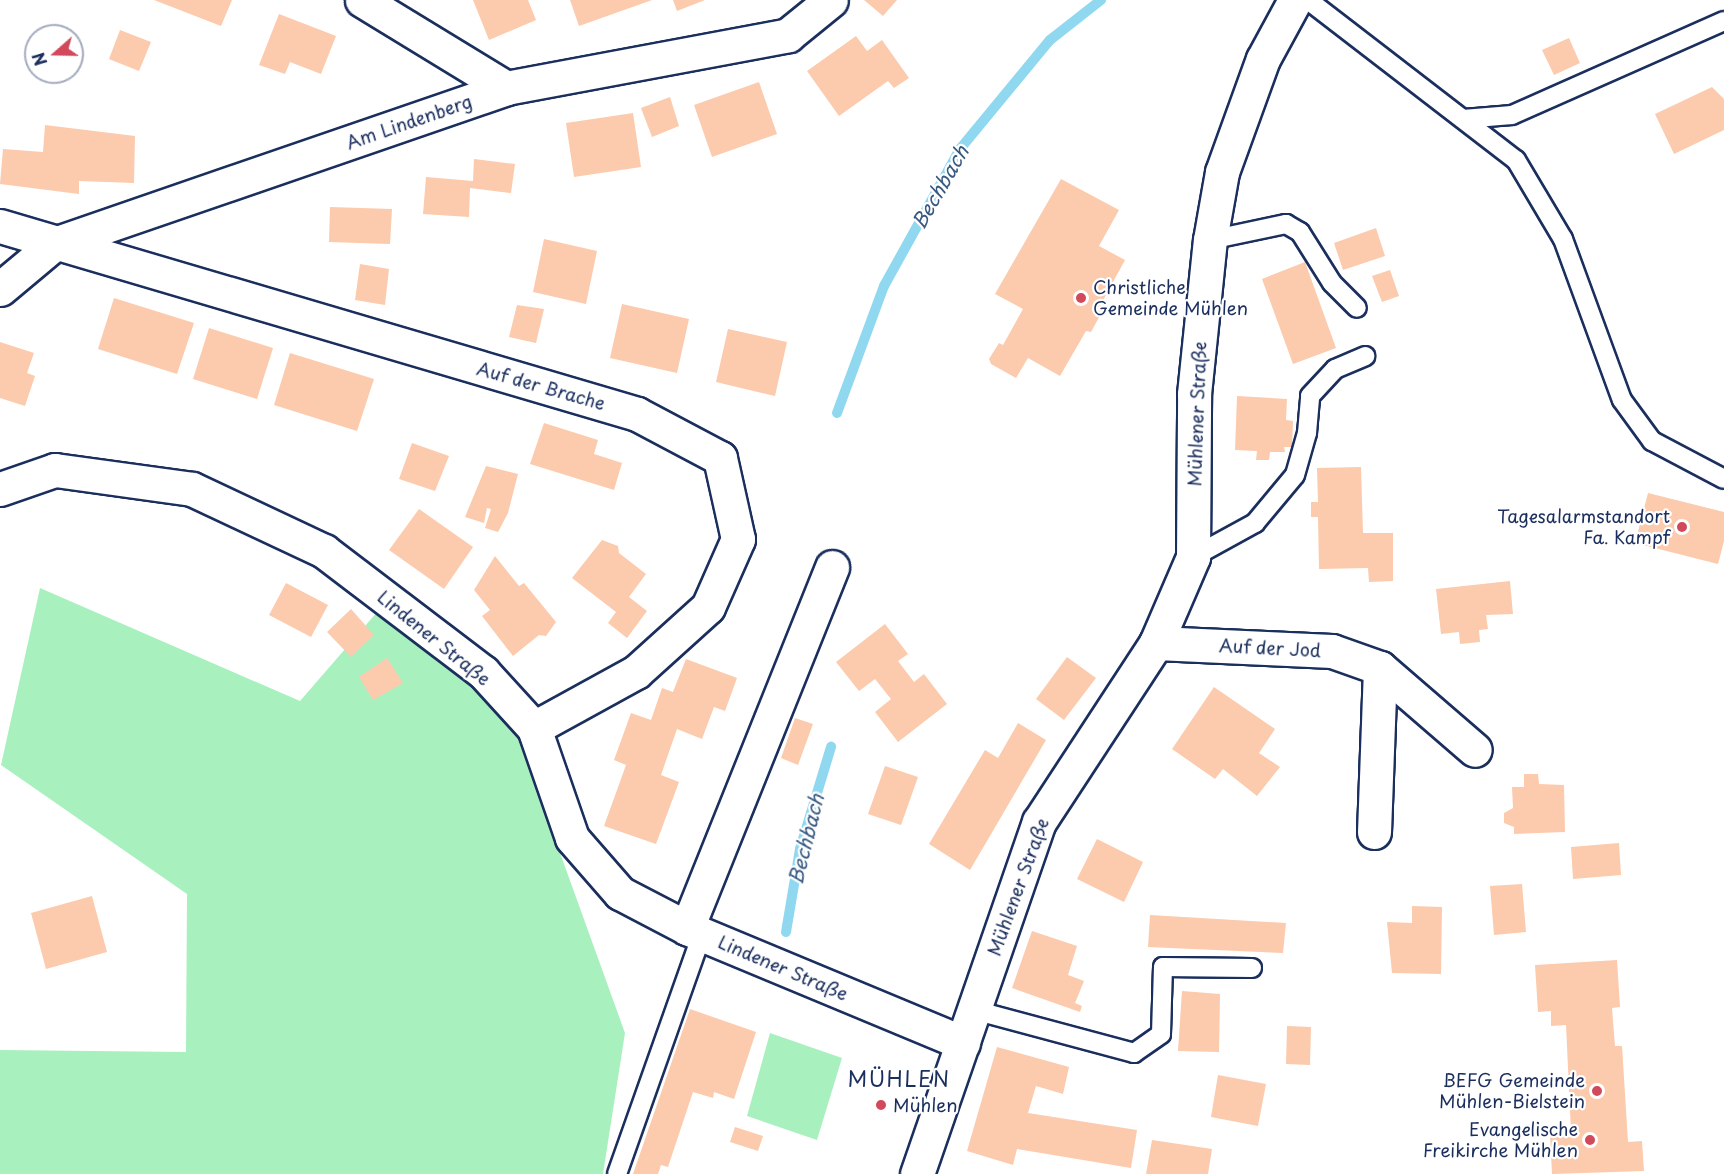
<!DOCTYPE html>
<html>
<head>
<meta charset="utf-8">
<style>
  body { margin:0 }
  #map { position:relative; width:1724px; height:1174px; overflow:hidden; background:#fff; font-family:"Playpen Sans",sans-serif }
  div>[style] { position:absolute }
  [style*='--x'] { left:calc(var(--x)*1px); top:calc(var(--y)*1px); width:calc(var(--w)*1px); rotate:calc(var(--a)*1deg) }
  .green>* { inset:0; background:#a8f1bf }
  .stream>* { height:10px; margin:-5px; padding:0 5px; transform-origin:5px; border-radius:5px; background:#8fd8f0 }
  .building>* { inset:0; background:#fccaac }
  .roads { filter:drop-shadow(2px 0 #1b2f5e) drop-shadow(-2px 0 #1b2f5e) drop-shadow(0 2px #1b2f5e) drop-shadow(0 -2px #1b2f5e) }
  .service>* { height:18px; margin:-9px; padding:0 9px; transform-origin:9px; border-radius:9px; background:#fff }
  .minor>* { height:33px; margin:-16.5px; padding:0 16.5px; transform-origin:16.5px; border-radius:16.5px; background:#fff }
  .secondary>* { height:33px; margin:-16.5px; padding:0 16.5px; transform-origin:16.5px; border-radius:16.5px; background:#fff }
  .dots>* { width:16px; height:16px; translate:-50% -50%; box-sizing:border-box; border:3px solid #fff; border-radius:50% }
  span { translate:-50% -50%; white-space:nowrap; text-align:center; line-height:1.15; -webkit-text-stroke:4.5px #fff; paint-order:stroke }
  .street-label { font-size:18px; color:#1b2f5e }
  .poi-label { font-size:18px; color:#1b2f5e }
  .left { translate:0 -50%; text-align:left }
  .right { translate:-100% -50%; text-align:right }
  .water-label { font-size:20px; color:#385982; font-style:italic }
  .quarter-label { font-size:21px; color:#1b2f5e; letter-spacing:1.5px }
  .north { position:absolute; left:24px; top:24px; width:60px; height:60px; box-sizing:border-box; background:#fff; border:2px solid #a4acbf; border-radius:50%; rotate:250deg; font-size:16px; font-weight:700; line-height:24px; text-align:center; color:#1b2f5e }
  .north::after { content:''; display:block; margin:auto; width:21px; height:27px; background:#d1495b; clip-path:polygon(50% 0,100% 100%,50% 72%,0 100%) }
</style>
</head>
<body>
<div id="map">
  <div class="green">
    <div style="clip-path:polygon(40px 588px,300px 701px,378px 611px,511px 717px,625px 1033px,603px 1174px,0 1174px,0 1050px,186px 1052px,187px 894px,1px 765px)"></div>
    <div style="clip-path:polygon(770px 1033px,842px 1058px,817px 1140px,747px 1116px)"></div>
  </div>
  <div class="stream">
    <div style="--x:837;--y:413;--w:135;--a:-69.7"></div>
    <div style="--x:884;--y:286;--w:157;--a:-61"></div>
    <div style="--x:960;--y:149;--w:141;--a:-50.5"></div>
    <div style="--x:1050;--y:40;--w:65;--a:-38.1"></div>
    <div style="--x:786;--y:932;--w:84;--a:-80.4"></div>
    <div style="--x:800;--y:849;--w:107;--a:-73.1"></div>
  </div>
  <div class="building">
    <div style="clip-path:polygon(154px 0,232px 0,221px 26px)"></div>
    <div style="clip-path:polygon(473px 0,528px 0,536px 20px,489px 40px)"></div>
    <div style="clip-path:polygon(570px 0,652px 0,579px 26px)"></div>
    <div style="clip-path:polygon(673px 0,705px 0,677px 11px)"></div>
    <div style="clip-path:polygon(864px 0,897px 0,883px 16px)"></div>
    <div style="clip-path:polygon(279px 14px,336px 36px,321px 74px,290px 62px,285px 74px,259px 65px)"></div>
    <div style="clip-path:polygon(120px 30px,151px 42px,139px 71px,109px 59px)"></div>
    <div style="clip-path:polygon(856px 36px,867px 51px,882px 40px,909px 78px,894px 88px,888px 81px,839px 116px,807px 71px)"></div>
    <div style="clip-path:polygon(1569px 38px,1580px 63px,1554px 75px,1542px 50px)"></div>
    <div style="clip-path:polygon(759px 82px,777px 134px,712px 157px,694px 105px)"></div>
    <div style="clip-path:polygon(1712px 87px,1724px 99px,1724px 130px,1674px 154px,1655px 114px)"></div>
    <div style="clip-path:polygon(670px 97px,679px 126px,652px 137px,641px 108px)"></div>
    <div style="clip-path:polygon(633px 113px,641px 167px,574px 177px,566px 123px)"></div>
    <div style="clip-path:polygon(45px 125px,135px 136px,134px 183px,79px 181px,79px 194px,0 184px,3px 149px,43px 152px)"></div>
    <div style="clip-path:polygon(474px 159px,515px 164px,511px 193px,470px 188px,469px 217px,423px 214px,426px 177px,473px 181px)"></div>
    <div style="clip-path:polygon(1061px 179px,1119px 210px,1099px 246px,1125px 260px,1100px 306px,1103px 310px,1091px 332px,1086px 331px,1060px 376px,1028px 358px,1016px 378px,991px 364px,989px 359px,999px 343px,1003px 345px,1023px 309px,995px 294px)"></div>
    <div style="clip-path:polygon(330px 207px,392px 209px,390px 244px,329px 242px)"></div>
    <div style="clip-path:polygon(1376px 228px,1385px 256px,1343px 270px,1334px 243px)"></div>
    <div style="clip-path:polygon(544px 239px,597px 251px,586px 304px,533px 292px)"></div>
    <div style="clip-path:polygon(1305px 262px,1336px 348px,1293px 364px,1262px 279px)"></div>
    <div style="clip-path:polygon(360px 264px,389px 269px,385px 305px,355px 300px)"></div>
    <div style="clip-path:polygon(1390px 270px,1399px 296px,1382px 302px,1372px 276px)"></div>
    <div style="clip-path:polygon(114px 298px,194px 323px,177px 374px,98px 349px)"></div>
    <div style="clip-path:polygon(622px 304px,689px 319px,677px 373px,610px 358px)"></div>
    <div style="clip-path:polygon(517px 305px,544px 309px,536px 343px,509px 337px)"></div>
    <div style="clip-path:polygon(209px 328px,273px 348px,257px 399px,193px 379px)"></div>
    <div style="clip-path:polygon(728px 329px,787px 342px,775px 396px,716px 382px)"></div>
    <div style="clip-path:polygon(0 342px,34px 353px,27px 373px,35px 376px,25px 406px,0 398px)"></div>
    <div style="clip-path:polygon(290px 353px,374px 379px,357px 431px,274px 405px)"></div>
    <div style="clip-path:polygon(1237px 396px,1287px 399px,1286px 420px,1293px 421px,1292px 447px,1284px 447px,1285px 452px,1270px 452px,1269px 460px,1256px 460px,1257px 451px,1235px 450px)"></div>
    <div style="clip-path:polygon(544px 423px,598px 440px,594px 454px,622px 463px,614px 490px,530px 464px)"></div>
    <div style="clip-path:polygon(412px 443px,449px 456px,435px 491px,399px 479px)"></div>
    <div style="clip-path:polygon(486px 466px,518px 474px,508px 513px,498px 532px,485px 528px,491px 509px,487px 508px,484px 523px,465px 517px)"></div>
    <div style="clip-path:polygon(1361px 467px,1363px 533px,1393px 533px,1393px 581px,1369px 582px,1368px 568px,1319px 569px,1318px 517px,1311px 517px,1311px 502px,1318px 502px,1317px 468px)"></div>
    <div style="clip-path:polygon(1648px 493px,1724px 512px,1724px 541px,1718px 564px,1635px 543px)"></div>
    <div style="clip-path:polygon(419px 509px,473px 547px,444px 589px,389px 550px)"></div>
    <div style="clip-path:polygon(602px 540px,618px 546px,619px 553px,646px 574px,629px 597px,647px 611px,627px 638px,608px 623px,616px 612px,572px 578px)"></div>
    <div style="clip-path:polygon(495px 556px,519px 586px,524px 583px,556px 622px,546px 636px,539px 635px,513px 656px,482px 616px,490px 610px,474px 590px)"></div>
    <div style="clip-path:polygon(1510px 581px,1513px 614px,1486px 615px,1488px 629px,1479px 630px,1480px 642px,1460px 644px,1459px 632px,1441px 634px,1436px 589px)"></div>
    <div style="clip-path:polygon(286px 583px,328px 605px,311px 637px,269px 615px)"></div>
    <div style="clip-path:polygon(351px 609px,374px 635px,351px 657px,327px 632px)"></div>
    <div style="clip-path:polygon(885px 624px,908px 654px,898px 661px,914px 682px,924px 674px,947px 704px,898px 742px,875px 712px,891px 699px,875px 679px,859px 691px,836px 662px)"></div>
    <div style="clip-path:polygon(1067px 657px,1096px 678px,1064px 720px,1036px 699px)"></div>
    <div style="clip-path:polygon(387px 658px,403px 683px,373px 700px,359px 677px)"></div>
    <div style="clip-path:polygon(686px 659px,737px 678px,725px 711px,714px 707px,702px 739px,677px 729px,661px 775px,679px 782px,656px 844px,604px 826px,626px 765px,614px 760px,631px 713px,651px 720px,662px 688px,673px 692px)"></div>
    <div style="clip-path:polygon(1214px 687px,1275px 729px,1259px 753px,1280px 767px,1257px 796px,1223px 769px,1215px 779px,1172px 749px)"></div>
    <div style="clip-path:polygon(795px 718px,813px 724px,798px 765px,781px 758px)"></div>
    <div style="clip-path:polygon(1018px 723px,1046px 740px,970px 870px,929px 844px,985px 750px,998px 758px)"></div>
    <div style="clip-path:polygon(885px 766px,918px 777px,901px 825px,868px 814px)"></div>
    <div style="clip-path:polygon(1524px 774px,1538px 774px,1539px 784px,1564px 785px,1565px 832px,1514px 834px,1514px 827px,1504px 823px,1504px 813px,1513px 808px,1512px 787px,1524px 787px)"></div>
    <div style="clip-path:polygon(1097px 839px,1143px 862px,1124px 902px,1077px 879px)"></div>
    <div style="clip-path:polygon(1619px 843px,1621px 875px,1573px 879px,1571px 847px)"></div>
    <div style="clip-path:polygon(1522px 884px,1526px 932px,1494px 935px,1490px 886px)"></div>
    <div style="clip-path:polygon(92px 896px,107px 952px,46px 969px,31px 913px)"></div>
    <div style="clip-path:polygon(1412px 906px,1442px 907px,1441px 974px,1392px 973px,1387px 922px,1412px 923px)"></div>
    <div style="clip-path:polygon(1150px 915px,1286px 923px,1283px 953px,1148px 947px)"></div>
    <div style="clip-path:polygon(1032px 931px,1077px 946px,1068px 975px,1084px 981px,1075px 1003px,1082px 1006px,1080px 1012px,1012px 988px)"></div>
    <div style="clip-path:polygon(1617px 960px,1620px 1007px,1612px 1008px,1615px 1046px,1622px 1046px,1628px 1142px,1642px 1141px,1644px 1171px,1552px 1174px,1550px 1134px,1571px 1132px,1566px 1025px,1551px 1026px,1551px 1011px,1538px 1012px,1535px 965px)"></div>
    <div style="clip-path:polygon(1182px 991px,1220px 994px,1219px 1052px,1178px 1051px)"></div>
    <div style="clip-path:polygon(690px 1009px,756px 1032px,734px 1099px,714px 1092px,713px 1098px,693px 1092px,668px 1167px,661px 1165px,658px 1174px,633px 1174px)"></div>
    <div style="clip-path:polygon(1287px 1026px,1311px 1027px,1310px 1065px,1286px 1064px)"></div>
    <div style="clip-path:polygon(997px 1047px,1069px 1067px,1063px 1094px,1036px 1086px,1028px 1113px,1137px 1130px,1131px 1168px,1017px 1149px,1013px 1165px,967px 1151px)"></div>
    <div style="clip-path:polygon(1218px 1075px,1266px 1084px,1258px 1126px,1211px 1117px)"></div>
    <div style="clip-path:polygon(735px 1127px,763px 1136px,758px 1151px,730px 1142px)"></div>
    <div style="clip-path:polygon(1152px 1140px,1212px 1149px,1208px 1174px,1146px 1174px)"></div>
  </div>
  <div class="roads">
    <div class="service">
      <div style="--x:1308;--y:0;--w:262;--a:37.6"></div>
      <div style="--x:1516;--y:160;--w:92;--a:59.3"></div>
      <div style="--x:1563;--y:239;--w:171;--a:69.9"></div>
      <div style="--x:1622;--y:400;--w:51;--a:53.8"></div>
      <div style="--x:1652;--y:441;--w:81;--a:27.8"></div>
      <div style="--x:1463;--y:119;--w:49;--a:-4.7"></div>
      <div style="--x:1512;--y:115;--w:232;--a:-23.9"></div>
      <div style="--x:1210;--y:240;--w:78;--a:-11.9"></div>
      <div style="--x:1286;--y:224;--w:16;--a:30"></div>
      <div style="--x:1300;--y:232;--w:60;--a:57.9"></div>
      <div style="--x:1332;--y:283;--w:35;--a:45"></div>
      <div style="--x:1193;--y:557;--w:71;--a:-28.7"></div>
      <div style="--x:1255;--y:523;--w:62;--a:-50.2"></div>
      <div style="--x:1295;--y:475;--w:44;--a:-74.1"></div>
      <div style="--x:1307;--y:433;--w:37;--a:-85"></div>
      <div style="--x:1310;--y:396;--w:37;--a:-47"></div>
      <div style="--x:1335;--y:369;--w:33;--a:-23"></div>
      <div style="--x:974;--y:1010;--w:166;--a:15"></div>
      <div style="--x:1134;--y:1053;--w:33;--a:-35"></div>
      <div style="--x:1161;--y:1034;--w:67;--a:-88.3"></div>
      <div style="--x:1163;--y:967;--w:89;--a:0.6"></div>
      <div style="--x:617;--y:1174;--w:255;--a:-70.5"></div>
    </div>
    <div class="minor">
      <div style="--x:362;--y:0;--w:169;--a:31.4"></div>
      <div style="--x:0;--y:226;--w:664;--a:16.44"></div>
      <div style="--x:637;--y:414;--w:94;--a:27.9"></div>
      <div style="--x:720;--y:458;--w:83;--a:77.5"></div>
      <div style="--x:738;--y:539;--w:74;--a:113.8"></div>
      <div style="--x:708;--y:607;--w:97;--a:137.9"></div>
      <div style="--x:636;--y:672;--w:116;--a:151.2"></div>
      <div style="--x:0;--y:289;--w:70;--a:-39.8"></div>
      <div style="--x:54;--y:244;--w:478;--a:-19"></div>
      <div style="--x:506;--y:88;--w:287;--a:-10.6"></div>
      <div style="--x:788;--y:35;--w:55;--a:-39.1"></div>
      <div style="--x:0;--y:489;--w:58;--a:-19.1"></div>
      <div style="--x:55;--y:470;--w:138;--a:7.9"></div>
      <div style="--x:192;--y:489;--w:146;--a:25.2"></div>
      <div style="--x:324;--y:551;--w:200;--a:37.3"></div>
      <div style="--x:483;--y:672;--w:76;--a:47.7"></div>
      <div style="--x:534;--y:728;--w:116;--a:70.9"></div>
      <div style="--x:572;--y:838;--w:73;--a:48.9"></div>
      <div style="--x:620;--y:893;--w:76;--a:27.6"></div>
      <div style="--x:687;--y:928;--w:299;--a:22.6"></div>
      <div style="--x:1156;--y:643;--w:176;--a:2.6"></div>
      <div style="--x:1332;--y:651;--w:51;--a:19.5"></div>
      <div style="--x:1380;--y:668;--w:125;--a:40.8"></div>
      <div style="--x:1374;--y:832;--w:164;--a:-87.9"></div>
      <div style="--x:687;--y:928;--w:389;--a:-68.1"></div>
    </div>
    <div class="secondary">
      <div style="--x:917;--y:1174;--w:373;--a:-70.9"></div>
      <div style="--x:1039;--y:822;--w:214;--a:-56.8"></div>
      <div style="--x:1156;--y:643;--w:94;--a:-66.7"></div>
      <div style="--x:1193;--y:557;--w:163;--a:-89.6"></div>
      <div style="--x:1194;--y:394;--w:155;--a:-84.1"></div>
      <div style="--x:1210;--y:240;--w:69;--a:-80"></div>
      <div style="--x:1222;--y:172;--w:120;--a:-70.1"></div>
      <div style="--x:1263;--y:59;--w:67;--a:-61.5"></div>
    </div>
  </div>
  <div class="dots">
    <div style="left:1081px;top:298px;background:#d1495b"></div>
    <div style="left:1682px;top:527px;background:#d1495b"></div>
    <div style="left:1597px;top:1091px;background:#d1495b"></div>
    <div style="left:881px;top:1105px;background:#d1495b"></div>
    <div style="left:1590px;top:1140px;background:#d1495b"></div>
  </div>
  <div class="street-label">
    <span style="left:409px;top:122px;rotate:-19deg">Am Lindenberg</span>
    <span style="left:541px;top:386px;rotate:16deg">Auf der Brache</span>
    <span style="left:1197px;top:414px;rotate:-88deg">Mühlener Straße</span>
    <span style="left:434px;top:638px;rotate:39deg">Lindener Straße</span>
    <span style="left:1270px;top:648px;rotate:3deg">Auf der Jod</span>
    <span style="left:1018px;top:887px;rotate:-70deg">Mühlener Straße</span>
    <span style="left:783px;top:968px;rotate:23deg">Lindener Straße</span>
  </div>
  <div class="poi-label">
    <span class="left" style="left:1093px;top:298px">Christliche<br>Gemeinde Mühlen</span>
    <span class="right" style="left:1670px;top:527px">Tagesalarmstandort<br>Fa. Kampf</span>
    <span class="right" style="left:1585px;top:1091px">BEFG Gemeinde<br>Mühlen-Bielstein</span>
    <span class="left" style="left:893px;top:1105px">Mühlen</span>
    <span class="right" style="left:1578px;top:1140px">Evangelische<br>Freikirche Mühlen</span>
  </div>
  <div class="water-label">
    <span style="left:940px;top:187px;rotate:-60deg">Bechbach</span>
    <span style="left:806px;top:839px;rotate:-76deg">Bechbach</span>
  </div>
  <div class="quarter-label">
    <span style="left:899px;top:1078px">MÜHLEN</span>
  </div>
  <div class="north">N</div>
</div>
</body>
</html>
